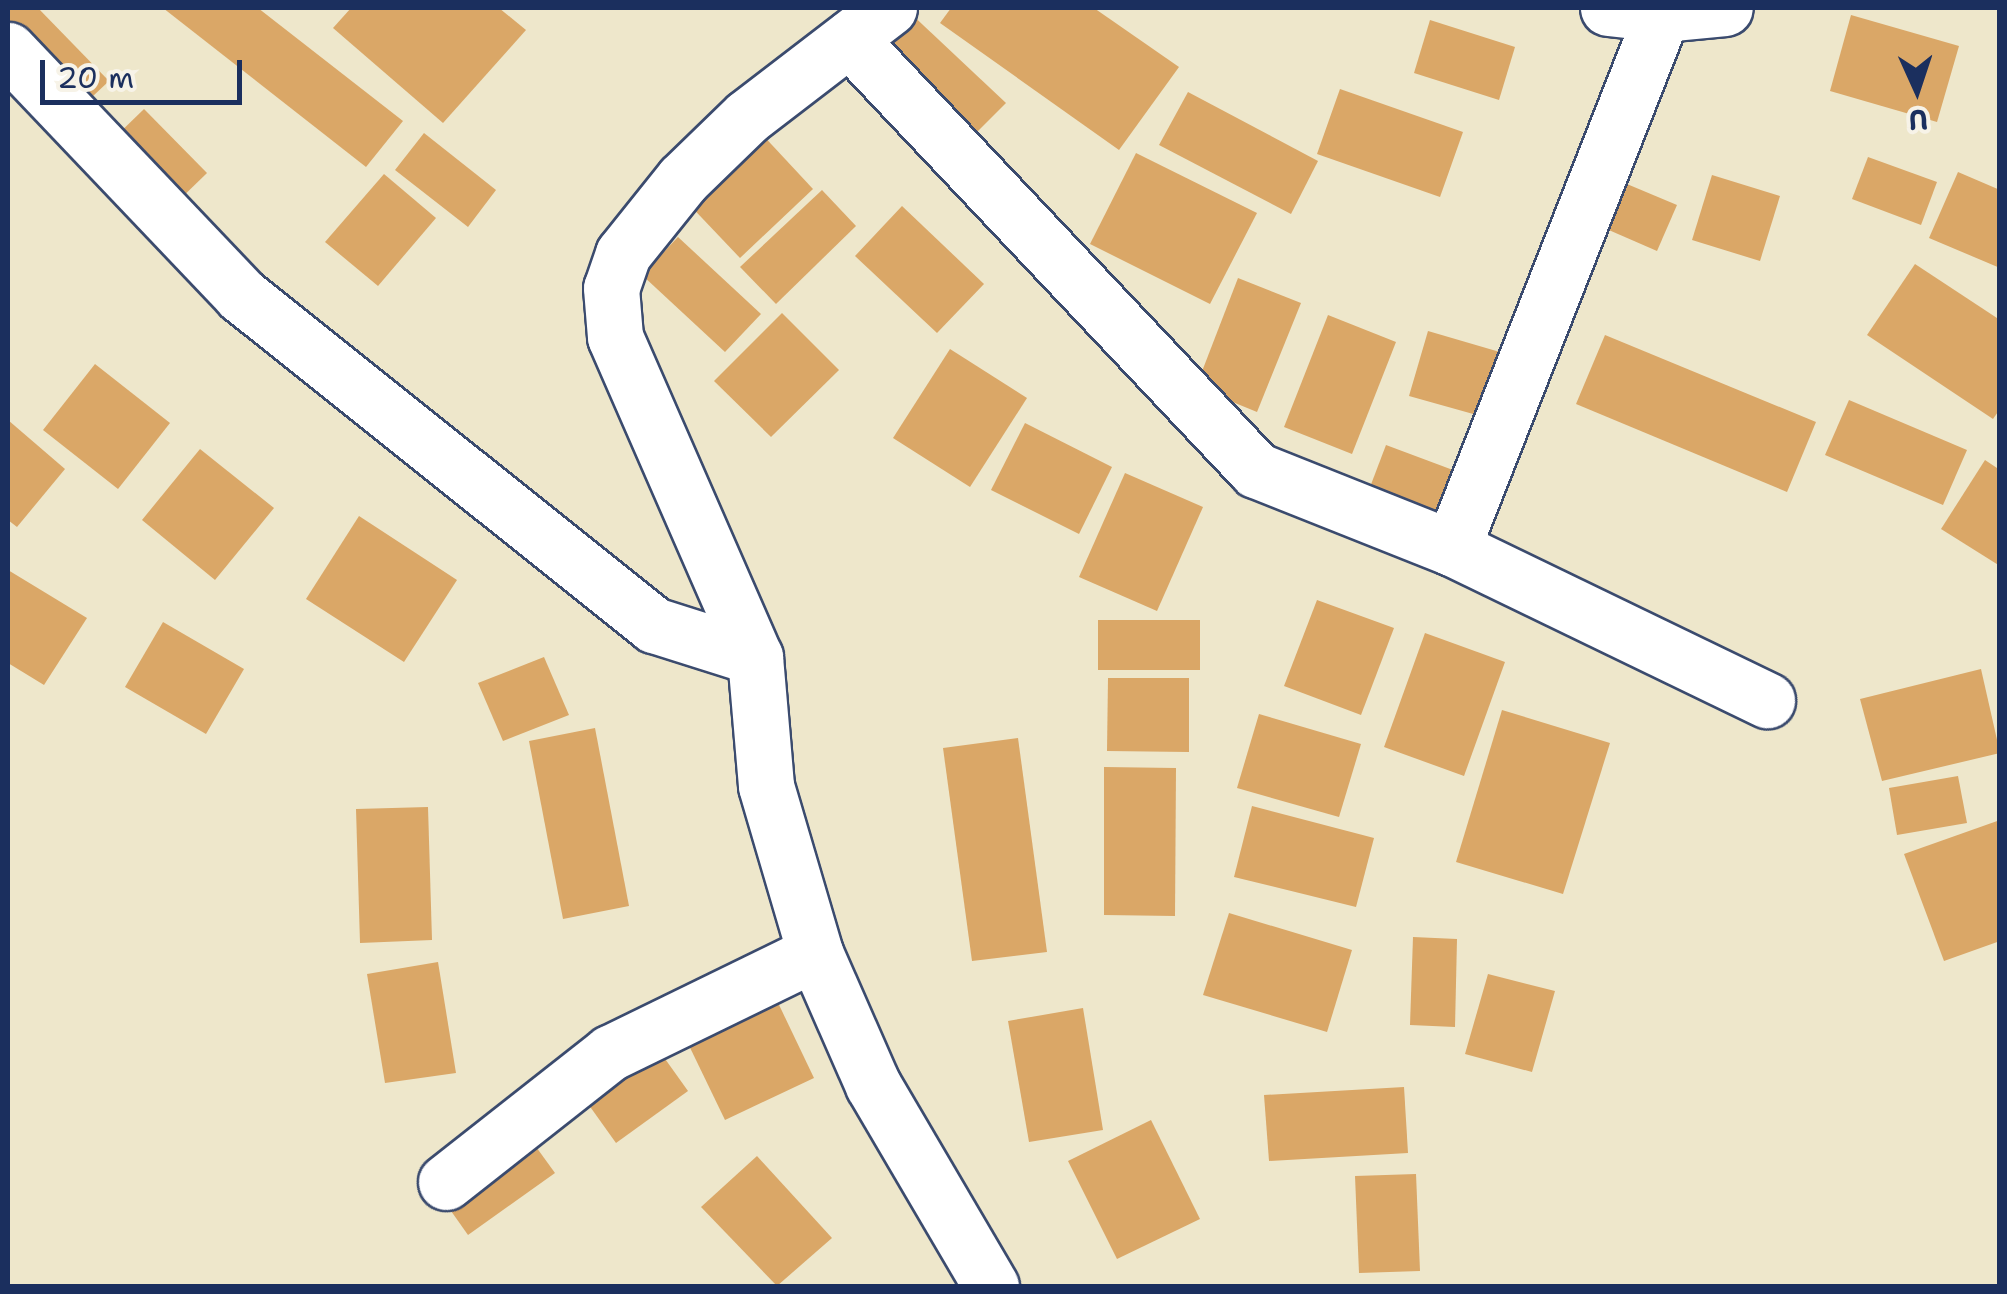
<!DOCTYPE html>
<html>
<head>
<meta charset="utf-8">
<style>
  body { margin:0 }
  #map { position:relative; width:2007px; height:1294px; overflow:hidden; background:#eee7cb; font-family:"Shantell Sans",sans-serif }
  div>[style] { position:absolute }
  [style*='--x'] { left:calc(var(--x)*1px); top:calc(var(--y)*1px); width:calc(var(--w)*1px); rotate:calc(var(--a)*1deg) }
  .building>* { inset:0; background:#daa767 }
  .roads { filter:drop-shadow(2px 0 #3b4b6e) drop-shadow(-2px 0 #3b4b6e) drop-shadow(0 2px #3b4b6e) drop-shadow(0 -2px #3b4b6e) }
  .street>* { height:55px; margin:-27.5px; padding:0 27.5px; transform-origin:27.5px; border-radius:27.5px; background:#fff }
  span { translate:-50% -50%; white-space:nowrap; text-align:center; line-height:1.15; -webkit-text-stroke:8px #f7f3e8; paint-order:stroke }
  .frame { position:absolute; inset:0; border:10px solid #1b2f5e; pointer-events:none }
  .north { position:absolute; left:1867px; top:40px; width:100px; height:100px; -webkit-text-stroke:8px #f7f3e8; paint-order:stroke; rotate:177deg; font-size:28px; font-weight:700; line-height:40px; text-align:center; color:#1b2f5e }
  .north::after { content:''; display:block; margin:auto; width:35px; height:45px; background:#1b2f5e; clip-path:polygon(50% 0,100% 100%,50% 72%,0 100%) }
  .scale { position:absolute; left:40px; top:60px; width:202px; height:45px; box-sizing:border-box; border:5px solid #1b2f5e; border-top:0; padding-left:12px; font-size:30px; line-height:35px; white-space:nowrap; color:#1b2f5e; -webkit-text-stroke:8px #f7f3e8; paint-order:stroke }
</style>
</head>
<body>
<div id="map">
  <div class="building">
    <div style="clip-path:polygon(8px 8px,38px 8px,109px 81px,74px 114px,8px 44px)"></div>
    <div style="clip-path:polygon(163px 8px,258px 8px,403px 121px,366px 167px)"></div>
    <div style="clip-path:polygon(351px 8px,499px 8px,526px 30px,443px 123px,333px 28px)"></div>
    <div style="clip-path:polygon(951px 8px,1094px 8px,1179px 67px,1119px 150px,940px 23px)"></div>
    <div style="clip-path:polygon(906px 9px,1006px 103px,966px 143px,867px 50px)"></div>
    <div style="clip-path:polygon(1851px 15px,1959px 46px,1937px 122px,1830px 91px)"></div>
    <div style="clip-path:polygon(1430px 20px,1515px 47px,1499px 100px,1414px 73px)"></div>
    <div style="clip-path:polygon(1340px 89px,1463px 132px,1440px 197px,1317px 154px)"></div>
    <div style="clip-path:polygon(1188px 92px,1318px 161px,1291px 214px,1159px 145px)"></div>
    <div style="clip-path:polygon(144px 109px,207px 173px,172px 207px,109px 143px)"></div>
    <div style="clip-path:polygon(757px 129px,813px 189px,740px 258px,683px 198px)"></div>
    <div style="clip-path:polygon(424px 133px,496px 190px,468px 227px,395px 170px)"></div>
    <div style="clip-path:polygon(1136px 153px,1257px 213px,1210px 304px,1090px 244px)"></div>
    <div style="clip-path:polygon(1868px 157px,1937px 182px,1921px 225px,1852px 199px)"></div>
    <div style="clip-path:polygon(1958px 172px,2000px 190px,2000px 268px,1929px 238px)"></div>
    <div style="clip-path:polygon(384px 174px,436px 218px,378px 286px,325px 242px)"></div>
    <div style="clip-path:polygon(1712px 175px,1780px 196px,1760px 261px,1692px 240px)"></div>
    <div style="clip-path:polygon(1615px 179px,1677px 205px,1657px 251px,1595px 224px)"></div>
    <div style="clip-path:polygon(822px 190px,856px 226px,776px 304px,740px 267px)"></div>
    <div style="clip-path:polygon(902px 206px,984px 284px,937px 333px,855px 256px)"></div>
    <div style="clip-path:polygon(678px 237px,761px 314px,725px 352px,642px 275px)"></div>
    <div style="clip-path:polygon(1915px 264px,2000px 320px,2000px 409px,1993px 419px,1867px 335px)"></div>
    <div style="clip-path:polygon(1238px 278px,1301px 303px,1257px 412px,1196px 387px)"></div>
    <div style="clip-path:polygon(782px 313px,839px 370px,771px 437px,714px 381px)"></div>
    <div style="clip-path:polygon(1328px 315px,1396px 342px,1352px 454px,1284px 427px)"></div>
    <div style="clip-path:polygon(1428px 331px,1510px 355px,1491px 419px,1409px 396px)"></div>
    <div style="clip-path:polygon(1605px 335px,1816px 422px,1787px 492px,1576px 404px)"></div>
    <div style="clip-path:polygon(950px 349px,1027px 398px,970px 487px,893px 438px)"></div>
    <div style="clip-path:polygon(95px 364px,170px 423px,118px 489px,43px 430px)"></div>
    <div style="clip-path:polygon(1849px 400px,1967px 450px,1943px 505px,1825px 455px)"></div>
    <div style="clip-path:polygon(8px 420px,65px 469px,17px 527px,8px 520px)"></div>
    <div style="clip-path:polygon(1025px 423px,1112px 467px,1079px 534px,991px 490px)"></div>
    <div style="clip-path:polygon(1386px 445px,1469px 476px,1451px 526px,1367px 495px)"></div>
    <div style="clip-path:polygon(200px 449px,274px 508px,215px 580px,142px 520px)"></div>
    <div style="clip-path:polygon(1985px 460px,2000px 470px,2000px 566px,1941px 529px)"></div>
    <div style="clip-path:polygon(1125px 473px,1203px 507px,1157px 611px,1079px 577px)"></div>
    <div style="clip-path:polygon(359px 516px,457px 580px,404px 662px,306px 599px)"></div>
    <div style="clip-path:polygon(8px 570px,87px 618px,44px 685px,8px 663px)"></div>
    <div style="clip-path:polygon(1317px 600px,1394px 628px,1361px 715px,1284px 686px)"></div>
    <div style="clip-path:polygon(1098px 620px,1200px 620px,1200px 670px,1098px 670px)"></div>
    <div style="clip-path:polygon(163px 622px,244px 669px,206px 734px,125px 687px)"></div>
    <div style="clip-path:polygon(1425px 633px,1505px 662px,1464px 776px,1384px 747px)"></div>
    <div style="clip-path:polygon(544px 657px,569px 715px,503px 741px,478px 683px)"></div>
    <div style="clip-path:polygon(1981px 669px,2000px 753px,1882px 781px,1860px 699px)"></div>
    <div style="clip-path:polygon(1108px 678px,1189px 678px,1189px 752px,1107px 751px)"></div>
    <div style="clip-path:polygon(1502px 710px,1610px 743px,1563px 894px,1456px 862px)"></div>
    <div style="clip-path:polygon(1259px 714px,1361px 744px,1339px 817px,1237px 788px)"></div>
    <div style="clip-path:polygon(595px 728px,629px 906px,563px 919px,529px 741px)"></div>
    <div style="clip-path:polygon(1018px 738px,1047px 952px,972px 961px,943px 748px)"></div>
    <div style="clip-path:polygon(1104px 767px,1176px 768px,1175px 916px,1104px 915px)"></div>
    <div style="clip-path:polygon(1958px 776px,1967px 823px,1897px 835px,1889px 788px)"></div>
    <div style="clip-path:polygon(1252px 806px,1374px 838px,1356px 907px,1234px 877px)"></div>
    <div style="clip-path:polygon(428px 807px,432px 940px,360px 943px,356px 809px)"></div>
    <div style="clip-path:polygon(2000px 820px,2000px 941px,1944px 961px,1904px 854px)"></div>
    <div style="clip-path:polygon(1229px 913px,1352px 950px,1327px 1032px,1203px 995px)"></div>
    <div style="clip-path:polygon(1413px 937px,1457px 939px,1455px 1027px,1410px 1025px)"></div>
    <div style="clip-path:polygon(438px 962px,456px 1073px,385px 1083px,367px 974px)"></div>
    <div style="clip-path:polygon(1488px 974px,1555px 991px,1532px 1072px,1465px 1054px)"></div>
    <div style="clip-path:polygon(770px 986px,814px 1078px,725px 1120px,681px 1029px)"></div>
    <div style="clip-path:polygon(1083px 1008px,1103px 1130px,1029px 1142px,1008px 1021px)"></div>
    <div style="clip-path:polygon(653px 1042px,688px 1091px,616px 1143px,581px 1094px)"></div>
    <div style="clip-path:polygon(1404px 1087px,1408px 1153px,1269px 1161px,1264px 1095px)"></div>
    <div style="clip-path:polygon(1151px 1120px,1200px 1219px,1117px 1259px,1068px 1161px)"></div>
    <div style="clip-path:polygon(526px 1133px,555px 1173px,468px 1235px,439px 1194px)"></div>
    <div style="clip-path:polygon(757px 1156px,832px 1238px,777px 1286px,701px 1207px)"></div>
    <div style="clip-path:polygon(1416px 1174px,1420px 1271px,1359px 1273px,1355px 1176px)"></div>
  </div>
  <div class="roads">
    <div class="street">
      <div style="--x:889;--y:8;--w:179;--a:142.5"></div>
      <div style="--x:747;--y:117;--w:89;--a:135.9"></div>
      <div style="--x:683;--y:179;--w:96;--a:128.7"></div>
      <div style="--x:623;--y:254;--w:36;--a:109"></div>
      <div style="--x:611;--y:288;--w:49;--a:85.3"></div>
      <div style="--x:615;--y:337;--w:349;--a:66.4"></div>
      <div style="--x:755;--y:657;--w:129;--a:85.1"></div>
      <div style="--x:766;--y:786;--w:174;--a:73.6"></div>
      <div style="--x:815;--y:953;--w:144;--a:66.3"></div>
      <div style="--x:873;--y:1085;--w:233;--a:59.6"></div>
      <div style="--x:1608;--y:8;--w:54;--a:6.3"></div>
      <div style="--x:1662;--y:14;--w:63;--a:-5.4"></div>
      <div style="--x:849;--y:39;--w:593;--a:46.64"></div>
      <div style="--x:1256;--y:470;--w:211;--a:21.7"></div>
      <div style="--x:1452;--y:548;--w:350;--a:25.8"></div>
      <div style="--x:8;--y:50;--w:338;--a:46.4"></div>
      <div style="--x:241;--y:295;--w:529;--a:38.63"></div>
      <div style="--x:654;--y:625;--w:106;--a:17.6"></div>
      <div style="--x:1452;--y:548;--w:574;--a:-68.53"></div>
      <div style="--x:446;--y:1182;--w:209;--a:-38.2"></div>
      <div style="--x:610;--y:1053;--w:228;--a:-26"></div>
    </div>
  </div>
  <div class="frame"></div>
  <div class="north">U</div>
  <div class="scale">20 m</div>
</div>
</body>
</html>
